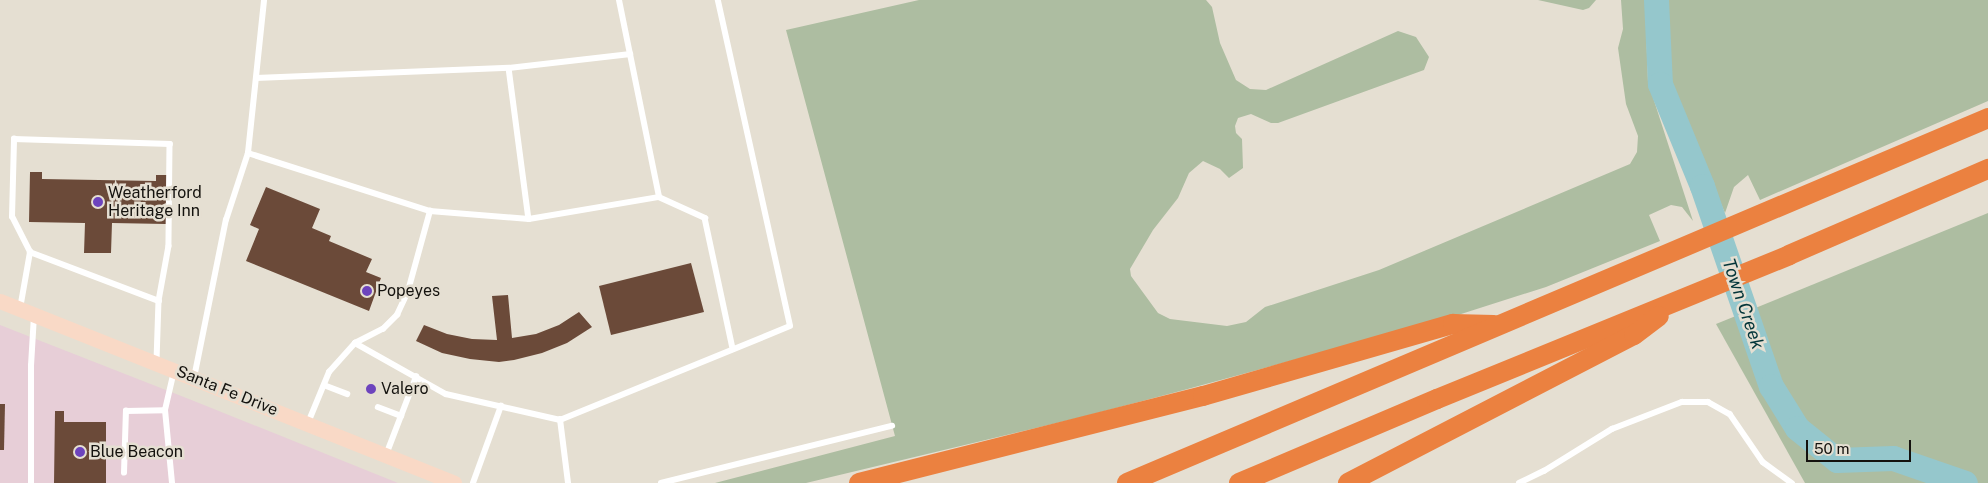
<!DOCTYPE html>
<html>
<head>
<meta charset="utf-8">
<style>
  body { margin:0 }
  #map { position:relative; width:1988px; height:483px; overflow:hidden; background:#e5dfd2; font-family:"Public Sans",sans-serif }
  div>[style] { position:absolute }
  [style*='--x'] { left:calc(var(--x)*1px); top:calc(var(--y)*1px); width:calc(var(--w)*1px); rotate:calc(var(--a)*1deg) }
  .commercial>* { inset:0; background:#e7ced7 }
  .green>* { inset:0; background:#adbda1 }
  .river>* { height:25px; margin:-12.5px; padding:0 12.5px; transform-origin:12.5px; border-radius:12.5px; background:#95c7cc }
  .building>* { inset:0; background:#6b4a39 }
  .service>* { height:5.5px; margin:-2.75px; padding:0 2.75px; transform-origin:2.75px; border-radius:2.75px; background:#fff }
  .secondary>* { height:15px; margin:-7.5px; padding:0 7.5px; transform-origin:7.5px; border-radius:7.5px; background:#f9d9c6 }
  .motorway>* { height:20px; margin:-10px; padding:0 10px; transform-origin:10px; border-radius:10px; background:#eb8140 }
  .dots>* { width:14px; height:14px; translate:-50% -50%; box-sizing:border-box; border:2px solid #e5dfd2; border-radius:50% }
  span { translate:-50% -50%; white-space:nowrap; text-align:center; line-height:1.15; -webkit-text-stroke:5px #e5dfd2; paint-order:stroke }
  .poi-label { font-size:16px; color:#14120e }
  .left { translate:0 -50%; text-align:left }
  .street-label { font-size:16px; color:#14120e }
  .water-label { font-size:18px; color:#033539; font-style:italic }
  .scale { position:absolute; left:1806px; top:440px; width:105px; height:22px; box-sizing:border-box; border:2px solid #14120e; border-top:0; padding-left:6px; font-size:15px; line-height:18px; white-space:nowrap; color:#14120e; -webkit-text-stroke:4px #e5dfd2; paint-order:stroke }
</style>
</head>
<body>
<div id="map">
  <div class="commercial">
    <div style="clip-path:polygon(0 325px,194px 401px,398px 483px,0 483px)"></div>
  </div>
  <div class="green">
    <div style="clip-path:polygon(919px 0,1206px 0,1212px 7px,1220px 43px,1236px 80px,1250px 89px,1266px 90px,1398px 31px,1416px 37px,1429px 57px,1424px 70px,1278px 123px,1271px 123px,1251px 114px,1238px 118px,1235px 126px,1236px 133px,1242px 139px,1243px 168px,1229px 178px,1220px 169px,1203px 161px,1189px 173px,1178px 198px,1153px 230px,1130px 269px,1131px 276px,1158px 313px,1170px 319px,1227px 326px,1246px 322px,1265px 307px,1379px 270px,1630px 164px,1637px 152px,1638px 136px,1626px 104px,1618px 48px,1623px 29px,1621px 0,1645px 0,1648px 82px,1693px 221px,1682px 207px,1671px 205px,1649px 215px,1660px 241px,1546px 287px,1458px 315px,1184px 390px,1082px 417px,806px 483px,715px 483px,895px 436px,786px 30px)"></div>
    <div style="clip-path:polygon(1538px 0,1596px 0,1589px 8px,1583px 10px)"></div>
    <div style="clip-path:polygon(1665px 0,1988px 0,1988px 101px,1760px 200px,1748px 175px,1734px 187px,1725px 213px,1668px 82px)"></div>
    <div style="clip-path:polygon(1988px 213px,1988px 483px,1805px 483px,1716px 324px)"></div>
  </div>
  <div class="river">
    <div style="--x:1656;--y:0;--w:84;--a:87.3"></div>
    <div style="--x:1660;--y:84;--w:110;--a:67.6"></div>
    <div style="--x:1702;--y:186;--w:212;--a:71"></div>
    <div style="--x:1771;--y:386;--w:49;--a:58.2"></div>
    <div style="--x:1797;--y:428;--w:51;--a:38.7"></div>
    <div style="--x:1837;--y:460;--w:56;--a:-2"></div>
    <div style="--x:1893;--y:458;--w:76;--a:19.1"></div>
  </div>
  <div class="building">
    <div style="clip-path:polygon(30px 172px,42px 172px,42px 179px,156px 181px,156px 175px,167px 175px,166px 224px,112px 223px,111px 253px,84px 253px,85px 223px,29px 222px)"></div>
    <div style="clip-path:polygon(266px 187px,320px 209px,312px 228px,331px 236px,329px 241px,372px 259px,366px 272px,381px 278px,369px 311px,246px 261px,259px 229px,250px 225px)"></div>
    <div style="clip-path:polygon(691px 263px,704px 312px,611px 335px,599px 286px)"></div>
    <div style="clip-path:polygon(508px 295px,512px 338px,536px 334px,559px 325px,579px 312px,592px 327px,567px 343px,542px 353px,514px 360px,499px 362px,470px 359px,442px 353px,416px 341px,424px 325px,447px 334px,472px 339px,497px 340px,492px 296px)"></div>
    <div style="clip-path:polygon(0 404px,5px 404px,4px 450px,0 450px)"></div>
    <div style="clip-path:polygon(55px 411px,64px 411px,64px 422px,106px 422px,106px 483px,54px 483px)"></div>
  </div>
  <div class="service">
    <div style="--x:509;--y:68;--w:122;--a:-6.6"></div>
    <div style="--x:256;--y:78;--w:253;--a:-2.3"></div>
    <div style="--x:509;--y:68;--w:152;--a:82.5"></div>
    <div style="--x:248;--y:153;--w:191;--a:17.7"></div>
    <div style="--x:430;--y:211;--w:99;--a:4.6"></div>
    <div style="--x:529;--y:219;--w:132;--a:-9.6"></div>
    <div style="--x:659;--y:197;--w:201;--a:-101.5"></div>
    <div style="--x:659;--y:197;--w:51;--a:24.5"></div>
    <div style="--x:705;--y:218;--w:134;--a:77.9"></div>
    <div style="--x:30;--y:252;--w:39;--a:-117"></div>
    <div style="--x:12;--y:217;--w:78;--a:-88.5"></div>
    <div style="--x:14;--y:139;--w:156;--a:1.8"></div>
    <div style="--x:170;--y:144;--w:102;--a:90.6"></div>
    <div style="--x:169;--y:246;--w:56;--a:100.3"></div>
    <div style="--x:20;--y:309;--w:58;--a:-80"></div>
    <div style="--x:30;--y:252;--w:138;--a:20.8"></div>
    <div style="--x:159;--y:301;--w:61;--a:91.9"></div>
    <div style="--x:355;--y:343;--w:104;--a:29.3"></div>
    <div style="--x:446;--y:394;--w:117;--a:12.8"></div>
    <div style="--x:194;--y:378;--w:161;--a:-78.6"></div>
    <div style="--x:226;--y:220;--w:71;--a:-71.8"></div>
    <div style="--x:248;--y:153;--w:154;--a:-84"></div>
    <div style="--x:324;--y:385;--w:25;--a:21"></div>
    <div style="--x:378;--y:407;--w:25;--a:21"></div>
    <div style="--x:308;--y:423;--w:55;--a:-67.6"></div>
    <div style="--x:329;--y:372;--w:39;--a:-48"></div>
    <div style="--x:355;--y:343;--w:31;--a:-27"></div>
    <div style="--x:383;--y:329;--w:20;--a:-45"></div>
    <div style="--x:397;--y:315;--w:26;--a:-65"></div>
    <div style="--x:408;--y:291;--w:83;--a:-74.6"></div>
    <div style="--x:386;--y:455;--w:84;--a:-69"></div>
    <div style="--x:124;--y:473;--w:62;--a:-88.2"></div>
    <div style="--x:126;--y:411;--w:39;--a:-1"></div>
    <div style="--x:31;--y:483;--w:117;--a:-90"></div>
    <div style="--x:31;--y:366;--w:50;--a:-86.6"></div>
    <div style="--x:172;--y:483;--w:73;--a:-95.5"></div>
    <div style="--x:165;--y:410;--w:39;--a:-77"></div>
    <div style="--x:473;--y:483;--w:82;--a:-70"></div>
    <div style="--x:568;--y:483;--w:64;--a:-97.2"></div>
    <div style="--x:560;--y:420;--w:248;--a:-22.2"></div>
    <div style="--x:790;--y:326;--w:334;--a:-102.5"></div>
    <div style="--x:661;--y:483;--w:238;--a:-13.9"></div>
    <div style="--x:1519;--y:483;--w:28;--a:-26"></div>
    <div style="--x:1544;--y:471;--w:80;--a:-31.7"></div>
    <div style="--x:1612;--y:429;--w:75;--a:-21.1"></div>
    <div style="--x:1682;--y:402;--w:26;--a:0"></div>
    <div style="--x:1708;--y:402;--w:25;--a:29"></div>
    <div style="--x:1730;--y:414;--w:58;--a:55.5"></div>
    <div style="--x:1763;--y:462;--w:36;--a:36"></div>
  </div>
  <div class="secondary">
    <div style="--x:0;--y:301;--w:489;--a:21.8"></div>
  </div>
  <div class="motorway">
    <div style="--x:859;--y:483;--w:355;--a:-14.2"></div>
    <div style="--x:1203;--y:396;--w:260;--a:-16.1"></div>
    <div style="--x:1453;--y:324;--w:41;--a:1.4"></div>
    <div style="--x:1127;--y:483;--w:935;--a:-22.97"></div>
    <div style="--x:1239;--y:483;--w:215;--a:-23"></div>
    <div style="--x:1437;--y:399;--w:380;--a:-22.2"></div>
    <div style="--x:1789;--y:255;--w:217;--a:-23.4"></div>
    <div style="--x:1348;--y:483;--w:322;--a:-27.4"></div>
    <div style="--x:1634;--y:335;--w:31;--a:-37"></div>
  </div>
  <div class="dots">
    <div style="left:98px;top:202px;background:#6d44bd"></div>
    <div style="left:367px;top:291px;background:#6d44bd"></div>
    <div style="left:371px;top:389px;background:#6d44bd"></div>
    <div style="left:80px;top:452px;background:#6d44bd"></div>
  </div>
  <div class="poi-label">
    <span class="left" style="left:108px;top:202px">Weatherford<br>Heritage Inn</span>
    <span class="left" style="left:377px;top:291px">Popeyes</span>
    <span class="left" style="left:381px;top:389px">Valero</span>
    <span class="left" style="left:90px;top:452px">Blue Beacon</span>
  </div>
  <div class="street-label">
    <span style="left:227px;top:391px;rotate:22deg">Santa Fe Drive</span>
  </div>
  <div class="water-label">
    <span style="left:1743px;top:304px;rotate:71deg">Town Creek</span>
  </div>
  <div class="scale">50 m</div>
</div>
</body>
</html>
